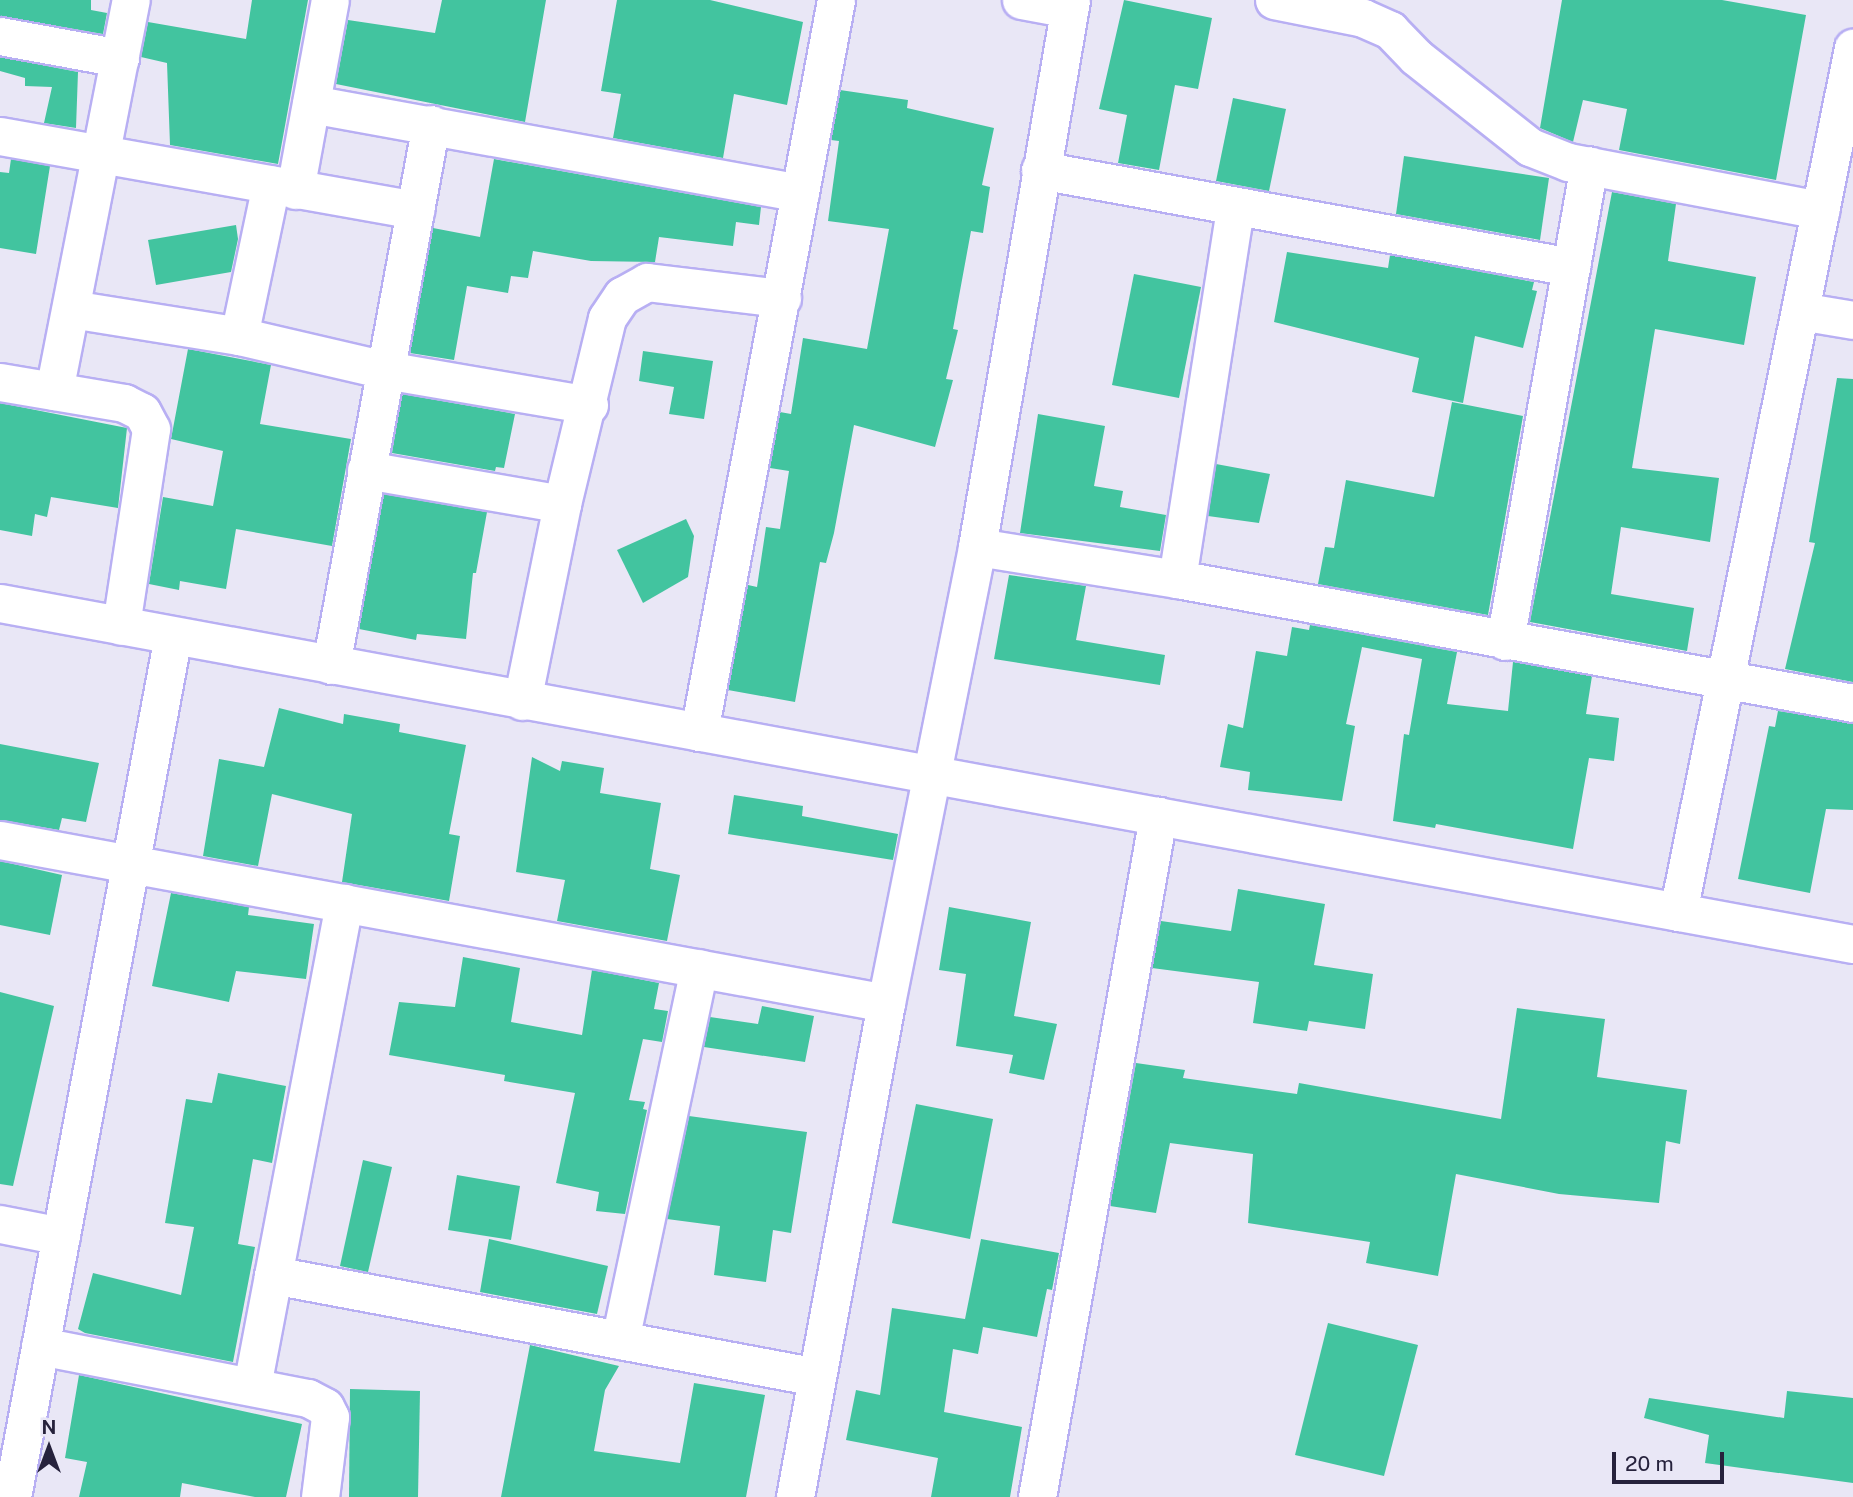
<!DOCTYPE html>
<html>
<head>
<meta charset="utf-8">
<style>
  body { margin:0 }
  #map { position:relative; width:1853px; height:1497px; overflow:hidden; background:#e9e7f6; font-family:"Public Sans",sans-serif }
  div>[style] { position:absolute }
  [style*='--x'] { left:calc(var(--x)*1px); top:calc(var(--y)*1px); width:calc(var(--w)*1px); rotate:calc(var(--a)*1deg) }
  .building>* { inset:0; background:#42c49f }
  .roads { filter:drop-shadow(2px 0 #b8aff3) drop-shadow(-2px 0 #b8aff3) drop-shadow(0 2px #b8aff3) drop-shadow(0 -2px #b8aff3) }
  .minor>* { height:37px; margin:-18.5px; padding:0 18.5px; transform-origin:18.5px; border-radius:18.5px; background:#fff }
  span { translate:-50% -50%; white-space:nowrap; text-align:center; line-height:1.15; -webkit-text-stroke:5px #e9e7f6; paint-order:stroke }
  .north { position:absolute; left:14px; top:1413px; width:70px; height:70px; -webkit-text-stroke:5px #e9e7f6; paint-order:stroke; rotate:0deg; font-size:19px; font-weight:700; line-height:28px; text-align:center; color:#26223c }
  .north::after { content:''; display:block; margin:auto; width:24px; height:32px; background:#26223c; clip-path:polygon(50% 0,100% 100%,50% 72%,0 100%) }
  .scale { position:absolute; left:1612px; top:1452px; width:112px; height:32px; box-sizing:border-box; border:4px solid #26223c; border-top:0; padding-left:9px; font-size:21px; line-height:24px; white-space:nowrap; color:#26223c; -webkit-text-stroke:5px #e9e7f6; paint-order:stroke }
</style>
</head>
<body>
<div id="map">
  <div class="building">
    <div style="clip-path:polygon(0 0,91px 0,91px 10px,107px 13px,103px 34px,0 16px)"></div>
    <div style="clip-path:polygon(252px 0,308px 0,278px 164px,170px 145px,167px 63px,141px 57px,148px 22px,246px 39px)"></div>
    <div style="clip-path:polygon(442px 0,546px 0,525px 122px,336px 84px,348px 20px,435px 33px)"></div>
    <div style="clip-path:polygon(617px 0,710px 0,803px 22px,787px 105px,734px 94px,723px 158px,613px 138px,621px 94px,601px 91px)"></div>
    <div style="clip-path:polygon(1124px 0,1212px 18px,1198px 89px,1175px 85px,1159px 170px,1118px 163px,1127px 115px,1099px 109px)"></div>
    <div style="clip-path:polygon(1562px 0,1722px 0,1806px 15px,1776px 180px,1619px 150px,1627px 109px,1583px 100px,1573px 142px,1540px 128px)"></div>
    <div style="clip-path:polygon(0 57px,78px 72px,76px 128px,44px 123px,52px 87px,25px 86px,25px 78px,0 71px)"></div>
    <div style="clip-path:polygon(840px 90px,908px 100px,907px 108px,994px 128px,982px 185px,990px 187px,983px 233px,971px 231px,953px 329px,958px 330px,946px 379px,953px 380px,935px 447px,854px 425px,834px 533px,826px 563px,820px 562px,795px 702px,728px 690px,748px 585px,757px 587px,766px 527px,780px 529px,789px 471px,770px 468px,780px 412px,791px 414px,803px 338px,867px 349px,889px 229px,828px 221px,839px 141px,831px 140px)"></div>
    <div style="clip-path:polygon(1233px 98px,1286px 109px,1269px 191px,1216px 181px)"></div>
    <div style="clip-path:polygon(1404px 156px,1549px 178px,1540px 240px,1396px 214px)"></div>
    <div style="clip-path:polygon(11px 159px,50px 166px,36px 254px,0 248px,0 172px,9px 173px)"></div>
    <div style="clip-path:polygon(494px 159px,761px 207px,759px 225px,736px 222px,733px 246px,659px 237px,655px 262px,591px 261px,533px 251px,528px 278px,511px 276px,508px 293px,467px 286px,454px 360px,410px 353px,433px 228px,480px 237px)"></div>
    <div style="clip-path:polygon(1612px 192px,1676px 204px,1668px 261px,1756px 277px,1744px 345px,1655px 329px,1632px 468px,1719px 478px,1710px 542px,1621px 527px,1611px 594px,1694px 608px,1687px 651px,1530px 622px)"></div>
    <div style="clip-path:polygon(236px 225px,238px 239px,231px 272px,156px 285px,148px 240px)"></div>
    <div style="clip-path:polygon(1287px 252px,1388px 268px,1390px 255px,1534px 282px,1532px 290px,1537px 291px,1523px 348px,1475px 336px,1463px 403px,1412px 392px,1419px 358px,1274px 322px)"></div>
    <div style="clip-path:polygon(1134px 274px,1201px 287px,1179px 398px,1112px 385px)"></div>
    <div style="clip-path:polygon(188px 349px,271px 365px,260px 424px,351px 439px,332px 546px,236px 529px,226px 589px,180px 581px,179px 590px,149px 584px,163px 497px,213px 506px,223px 451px,171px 439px)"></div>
    <div style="clip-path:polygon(643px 351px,713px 361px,704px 419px,669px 414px,674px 387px,639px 381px)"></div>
    <div style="clip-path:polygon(1837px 378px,1853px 379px,1853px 682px,1785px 669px,1815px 543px,1809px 542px)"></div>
    <div style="clip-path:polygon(402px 394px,515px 414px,504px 468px,496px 467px,495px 471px,392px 453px)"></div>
    <div style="clip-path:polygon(1452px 402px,1523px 416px,1488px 615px,1318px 584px,1325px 547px,1334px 548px,1346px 480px,1434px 497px)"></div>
    <div style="clip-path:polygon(0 403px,127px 428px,118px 508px,51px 497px,47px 517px,35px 514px,32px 536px,0 530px)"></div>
    <div style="clip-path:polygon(1038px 414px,1105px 426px,1094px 486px,1123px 491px,1120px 507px,1166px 515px,1160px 551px,1020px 533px)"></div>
    <div style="clip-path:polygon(1216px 464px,1270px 474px,1259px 523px,1208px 516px)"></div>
    <div style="clip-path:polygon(384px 494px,487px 512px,476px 573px,473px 573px,466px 639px,417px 634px,416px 640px,359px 629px)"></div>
    <div style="clip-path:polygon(686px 519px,694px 536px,688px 577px,643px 603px,617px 550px)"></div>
    <div style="clip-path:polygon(1009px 575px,1086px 586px,1076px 640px,1165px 655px,1160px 685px,994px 659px)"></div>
    <div style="clip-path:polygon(1310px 625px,1457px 652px,1447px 704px,1508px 711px,1513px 662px,1592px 676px,1586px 714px,1619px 718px,1614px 761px,1589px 758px,1573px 849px,1436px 824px,1435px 828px,1393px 821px,1404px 734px,1409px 735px,1422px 659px,1362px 647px,1346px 724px,1355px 726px,1342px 801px,1248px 790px,1250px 772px,1220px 767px,1228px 724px,1243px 728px,1256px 651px,1287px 656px,1292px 627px,1309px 630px)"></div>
    <div style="clip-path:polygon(279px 708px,343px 724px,344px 714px,400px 724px,399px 732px,466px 745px,449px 834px,460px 836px,449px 901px,342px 882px,352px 814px,272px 794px,258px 866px,203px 856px,219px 759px,264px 767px)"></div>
    <div style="clip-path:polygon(1778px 711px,1853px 723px,1853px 810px,1826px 809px,1810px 893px,1738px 879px,1769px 726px,1775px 727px)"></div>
    <div style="clip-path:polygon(0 744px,99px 763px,86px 822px,62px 818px,59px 830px,0 820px)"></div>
    <div style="clip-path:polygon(532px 757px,560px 771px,562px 761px,604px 768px,600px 793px,661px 803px,650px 869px,680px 875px,667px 941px,557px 921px,565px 880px,516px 872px)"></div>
    <div style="clip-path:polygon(734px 795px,803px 806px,802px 816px,898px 834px,893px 860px,728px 834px)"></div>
    <div style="clip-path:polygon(0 861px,62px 875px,50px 935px,0 925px)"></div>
    <div style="clip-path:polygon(1238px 889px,1325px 904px,1314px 965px,1373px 974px,1365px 1029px,1309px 1021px,1307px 1031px,1253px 1023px,1259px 982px,1152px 968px,1161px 921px,1231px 931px)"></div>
    <div style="clip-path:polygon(171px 893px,249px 907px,248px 915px,314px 924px,306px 979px,236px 971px,229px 1002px,152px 986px)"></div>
    <div style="clip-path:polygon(949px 907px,1031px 922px,1014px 1016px,1057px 1024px,1044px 1080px,1009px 1073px,1013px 1055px,956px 1046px,966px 974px,939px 970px)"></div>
    <div style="clip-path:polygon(463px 957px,520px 968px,511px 1022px,582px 1035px,592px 970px,659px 983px,654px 1009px,668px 1011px,662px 1042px,643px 1039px,629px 1100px,645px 1102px,643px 1109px,647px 1110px,625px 1214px,596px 1211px,599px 1192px,556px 1183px,575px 1093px,504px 1081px,505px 1075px,389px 1055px,399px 1002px,455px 1007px)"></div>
    <div style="clip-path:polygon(0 992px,54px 1006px,13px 1186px,0 1184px)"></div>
    <div style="clip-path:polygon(762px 1006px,814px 1016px,805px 1062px,704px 1047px,710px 1017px,758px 1024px)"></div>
    <div style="clip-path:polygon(1517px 1008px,1605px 1019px,1597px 1077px,1687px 1090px,1680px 1144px,1666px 1141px,1659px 1203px,1559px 1194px,1456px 1174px,1438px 1276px,1366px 1263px,1370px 1242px,1248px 1223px,1253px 1154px,1170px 1143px,1156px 1213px,1110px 1206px,1136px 1063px,1185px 1070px,1183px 1078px,1297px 1094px,1299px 1083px,1501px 1119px)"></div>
    <div style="clip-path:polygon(218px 1073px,286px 1086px,272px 1163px,253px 1159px,238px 1244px,255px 1247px,233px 1362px,85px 1333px,78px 1329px,93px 1273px,181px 1295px,194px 1227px,165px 1223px,186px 1099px,212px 1103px)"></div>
    <div style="clip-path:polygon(916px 1104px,993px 1119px,970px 1239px,892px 1223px)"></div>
    <div style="clip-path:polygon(689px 1116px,807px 1132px,791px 1233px,773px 1230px,766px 1282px,714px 1275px,720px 1226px,667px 1219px)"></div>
    <div style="clip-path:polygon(363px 1160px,392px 1167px,368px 1272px,340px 1266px)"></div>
    <div style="clip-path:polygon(457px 1175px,520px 1186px,511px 1240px,448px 1230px)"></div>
    <div style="clip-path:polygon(489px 1239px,608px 1266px,597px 1314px,480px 1292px)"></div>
    <div style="clip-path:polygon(981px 1239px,1059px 1253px,1052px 1290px,1047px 1289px,1037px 1337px,983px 1327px,978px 1354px,953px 1349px,944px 1412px,1022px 1427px,1010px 1497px,931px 1497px,938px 1458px,846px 1440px,856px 1390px,880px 1395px,892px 1308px,965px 1319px)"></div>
    <div style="clip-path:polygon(1328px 1323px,1418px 1345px,1384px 1476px,1295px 1455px)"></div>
    <div style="clip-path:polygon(530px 1345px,619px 1366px,605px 1390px,594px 1451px,680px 1463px,694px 1383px,765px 1395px,746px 1497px,501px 1497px)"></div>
    <div style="clip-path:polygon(79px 1375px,302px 1424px,286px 1497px,255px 1497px,182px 1483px,180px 1497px,79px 1497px,87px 1462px,65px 1458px)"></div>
    <div style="clip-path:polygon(350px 1389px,420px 1391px,418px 1497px,349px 1497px)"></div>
    <div style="clip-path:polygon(1787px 1391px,1853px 1398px,1853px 1483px,1705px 1463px,1709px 1435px,1644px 1418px,1649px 1398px,1784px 1418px)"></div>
  </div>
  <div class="roads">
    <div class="minor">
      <div style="--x:1021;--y:0;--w:49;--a:10.6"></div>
      <div style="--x:1274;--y:0;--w:91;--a:11.4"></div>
      <div style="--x:1363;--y:18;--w:30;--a:24"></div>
      <div style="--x:1390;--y:30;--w:37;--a:46"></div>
      <div style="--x:1416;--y:57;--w:145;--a:38.3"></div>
      <div style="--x:1530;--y:147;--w:41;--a:21.5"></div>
      <div style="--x:1568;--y:162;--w:257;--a:10.8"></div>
      <div style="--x:0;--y:36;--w:122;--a:10.4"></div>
      <div style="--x:311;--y:104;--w:497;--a:10.3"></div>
      <div style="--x:0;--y:136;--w:422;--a:10.1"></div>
      <div style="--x:1040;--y:170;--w:540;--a:10.35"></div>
      <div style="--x:295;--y:190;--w:193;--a:-79.6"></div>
      <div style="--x:71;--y:309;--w:170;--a:9.1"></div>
      <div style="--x:239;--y:336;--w:150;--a:13.1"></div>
      <div style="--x:385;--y:370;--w:207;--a:9.7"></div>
      <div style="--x:1800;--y:311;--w:54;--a:9.6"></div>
      <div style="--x:239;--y:336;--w:155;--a:-78.1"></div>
      <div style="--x:0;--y:382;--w:126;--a:9.6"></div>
      <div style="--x:124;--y:403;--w:20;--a:27"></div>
      <div style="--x:142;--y:412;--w:19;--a:62"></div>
      <div style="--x:151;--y:429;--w:199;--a:98.7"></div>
      <div style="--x:54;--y:391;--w:399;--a:-78.9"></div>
      <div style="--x:366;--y:470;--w:199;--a:9.8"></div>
      <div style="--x:977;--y:547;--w:203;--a:9.1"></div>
      <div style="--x:1177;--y:579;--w:687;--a:10.39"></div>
      <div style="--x:1177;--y:579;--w:375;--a:-81.1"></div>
      <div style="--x:0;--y:603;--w:1884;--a:10.43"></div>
      <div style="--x:1505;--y:641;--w:483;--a:-80"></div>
      <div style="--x:331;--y:665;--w:550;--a:-79.53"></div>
      <div style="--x:522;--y:701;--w:201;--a:-78.5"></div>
      <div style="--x:562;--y:504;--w:191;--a:-76.4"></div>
      <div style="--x:607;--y:318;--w:27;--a:-56"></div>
      <div style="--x:622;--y:296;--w:29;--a:-29"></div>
      <div style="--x:647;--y:282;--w:136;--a:6.8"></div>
      <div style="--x:699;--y:732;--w:745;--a:-79.4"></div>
      <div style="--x:0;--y:840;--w:901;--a:10.42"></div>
      <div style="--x:1678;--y:912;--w:882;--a:-78.55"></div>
      <div style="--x:0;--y:1224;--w:62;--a:11.1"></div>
      <div style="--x:273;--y:1275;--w:553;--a:10.62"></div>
      <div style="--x:620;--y:1340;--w:380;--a:-78"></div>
      <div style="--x:40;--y:1346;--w:273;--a:11"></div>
      <div style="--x:308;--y:1398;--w:19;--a:28"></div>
      <div style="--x:325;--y:1407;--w:11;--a:63"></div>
      <div style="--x:330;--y:1417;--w:81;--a:97.1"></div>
      <div style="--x:252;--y:1386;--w:492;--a:-79.2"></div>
      <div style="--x:12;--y:1497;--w:876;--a:-79.41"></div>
      <div style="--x:795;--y:1497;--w:502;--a:-79.56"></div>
      <div style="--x:886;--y:1003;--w:465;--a:-78.7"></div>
      <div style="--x:977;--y:547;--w:555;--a:-80.25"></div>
      <div style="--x:1037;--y:1497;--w:692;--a:-79.92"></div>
    </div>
  </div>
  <div class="north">N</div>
  <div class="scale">20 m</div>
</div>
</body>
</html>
